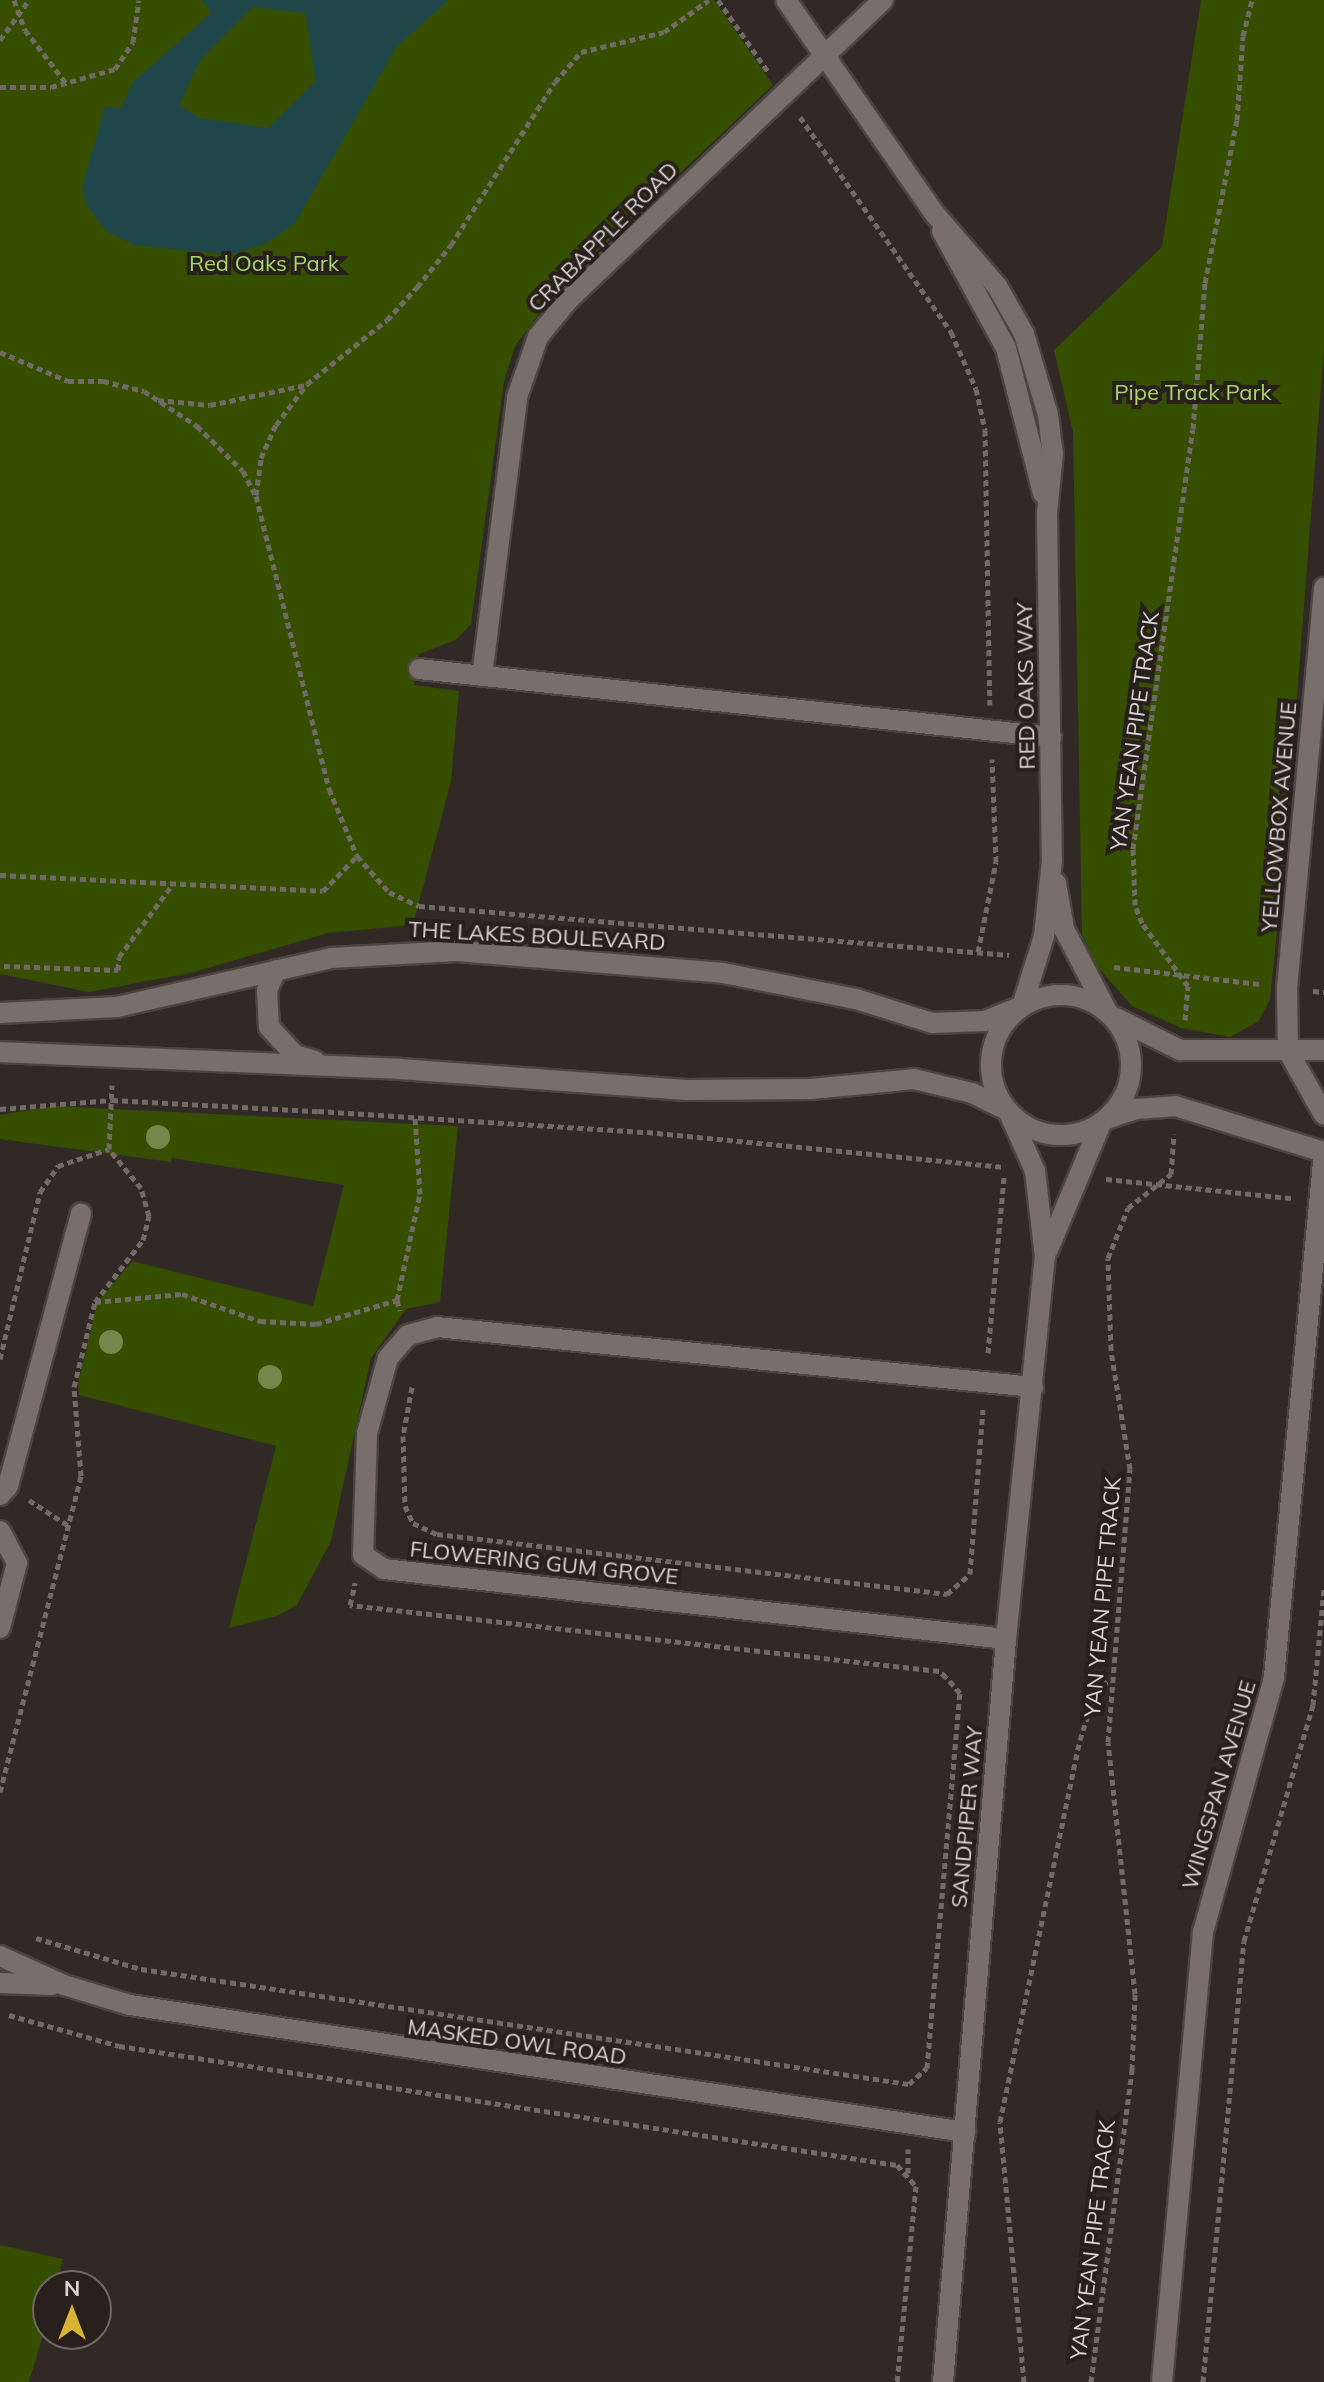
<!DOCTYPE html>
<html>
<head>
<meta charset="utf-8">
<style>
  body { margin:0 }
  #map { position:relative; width:1324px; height:2382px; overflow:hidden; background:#312925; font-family:Mulish,sans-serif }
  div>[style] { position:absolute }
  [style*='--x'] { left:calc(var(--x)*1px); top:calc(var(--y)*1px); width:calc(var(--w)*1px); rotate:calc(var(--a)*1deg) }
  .green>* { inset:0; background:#354e00 }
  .water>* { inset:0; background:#1f474a }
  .path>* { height:5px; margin-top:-2.5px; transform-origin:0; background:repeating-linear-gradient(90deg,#716a66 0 6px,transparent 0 10px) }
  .roads { filter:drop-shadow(2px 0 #4b4541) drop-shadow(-2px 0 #4b4541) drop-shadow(0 2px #4b4541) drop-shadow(0 -2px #4b4541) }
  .minor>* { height:20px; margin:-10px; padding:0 10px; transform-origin:10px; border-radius:10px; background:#786f6b }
  .tertiary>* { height:20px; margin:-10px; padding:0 10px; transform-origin:10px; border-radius:10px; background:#786f6b }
  .tertiary>.ring { margin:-10px; padding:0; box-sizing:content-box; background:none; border:20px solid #786f6b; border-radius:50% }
  .trees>* { width:24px; height:24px; margin:-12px; border-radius:50%; background:#73884c }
  span { translate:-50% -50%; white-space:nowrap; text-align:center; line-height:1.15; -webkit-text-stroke:8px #27201c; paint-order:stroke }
  .street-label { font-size:22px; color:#dad5d2 }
  .park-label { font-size:22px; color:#a9d56b }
  .north { position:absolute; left:32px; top:2270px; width:80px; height:80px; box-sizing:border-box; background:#27201c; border:2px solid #6f6865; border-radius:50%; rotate:0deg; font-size:22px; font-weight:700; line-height:32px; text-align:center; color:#dad5d2 }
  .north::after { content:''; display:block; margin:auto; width:28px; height:36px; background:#d8b434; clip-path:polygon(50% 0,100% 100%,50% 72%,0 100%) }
</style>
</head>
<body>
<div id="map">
  <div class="green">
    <div style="clip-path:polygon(0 0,714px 0,773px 85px,557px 290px,515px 346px,504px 382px,471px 624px,456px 640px,419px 654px,414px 685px,459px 691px,451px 781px,413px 925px,328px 933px,195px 972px,89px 992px,0 974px)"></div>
    <div style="clip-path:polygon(1201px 0,1324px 0,1324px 347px,1285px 851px,1270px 999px,1259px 1021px,1230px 1037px,1181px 1028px,1132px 1006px,1096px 965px,1082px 934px,1073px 432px,1054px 350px,1162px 247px)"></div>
    <div style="clip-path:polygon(54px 1106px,458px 1126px,440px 1302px,406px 1309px,371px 1358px,331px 1541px,297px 1605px,277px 1616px,229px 1628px,276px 1446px,79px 1395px,78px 1384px,97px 1303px,132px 1261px,313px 1306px,344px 1185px,172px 1158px,171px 1162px,0 1139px,0 1115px)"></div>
    <div style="clip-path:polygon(0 2245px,63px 2259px,56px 2286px,48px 2286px,48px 2318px,29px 2382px,0 2382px)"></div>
  </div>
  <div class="water">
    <div style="clip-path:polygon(evenodd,202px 0,449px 0,397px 46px,295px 223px,267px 243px,230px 255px,134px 245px,106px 231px,87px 206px,82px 187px,105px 107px,121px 108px,133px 82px,211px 13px,202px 0,253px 7px,305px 13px,316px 81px,268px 128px,200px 118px,179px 105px,200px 60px,253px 7px)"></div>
  </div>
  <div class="path">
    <div style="--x:14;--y:0;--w:32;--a:70"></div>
    <div style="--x:25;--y:30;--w:67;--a:52.3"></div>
    <div style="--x:718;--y:0;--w:89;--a:55.1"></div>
    <div style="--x:0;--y:40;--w:49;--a:-54.1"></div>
    <div style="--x:0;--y:87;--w:51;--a:0"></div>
    <div style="--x:51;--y:87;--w:66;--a:-15.7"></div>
    <div style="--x:115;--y:69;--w:32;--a:-56"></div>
    <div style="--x:133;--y:42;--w:42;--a:-81.9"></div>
    <div style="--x:800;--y:117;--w:263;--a:54.9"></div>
    <div style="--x:951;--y:332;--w:62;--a:66.3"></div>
    <div style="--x:976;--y:389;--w:42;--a:77.6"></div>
    <div style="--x:985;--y:430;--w:275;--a:89"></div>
    <div style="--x:0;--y:352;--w:74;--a:23.1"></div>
    <div style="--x:68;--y:381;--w:35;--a:0"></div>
    <div style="--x:103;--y:381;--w:42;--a:13.7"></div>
    <div style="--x:144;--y:391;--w:64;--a:33.4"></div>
    <div style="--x:197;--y:426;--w:64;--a:44.4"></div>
    <div style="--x:243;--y:471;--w:28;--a:63"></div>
    <div style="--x:256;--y:496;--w:302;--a:76"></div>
    <div style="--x:329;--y:789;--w:73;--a:67.3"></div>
    <div style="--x:357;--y:856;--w:48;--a:48.4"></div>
    <div style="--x:389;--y:892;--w:33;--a:25"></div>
    <div style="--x:419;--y:906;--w:592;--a:4.75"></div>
    <div style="--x:158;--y:400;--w:52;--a:5.5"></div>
    <div style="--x:210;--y:405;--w:98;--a:-11.8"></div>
    <div style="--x:256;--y:495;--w:37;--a:-82"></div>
    <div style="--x:261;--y:458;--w:36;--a:-66"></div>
    <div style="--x:276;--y:425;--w:51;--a:-52.9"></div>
    <div style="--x:307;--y:384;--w:102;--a:-38.7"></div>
    <div style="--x:387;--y:320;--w:45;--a:-47.7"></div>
    <div style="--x:417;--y:287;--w:54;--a:-51"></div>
    <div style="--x:451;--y:245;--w:193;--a:-57.5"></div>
    <div style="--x:555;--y:82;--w:40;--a:-49"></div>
    <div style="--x:581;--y:52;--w:85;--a:-13.5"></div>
    <div style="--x:664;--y:32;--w:55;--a:-35.4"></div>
    <div style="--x:0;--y:875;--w:323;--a:2.8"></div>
    <div style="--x:323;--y:891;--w:49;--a:-45.8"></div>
    <div style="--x:978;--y:952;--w:92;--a:-78.7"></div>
    <div style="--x:996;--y:862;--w:103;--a:-92.2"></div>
    <div style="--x:4;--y:966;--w:114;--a:2"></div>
    <div style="--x:118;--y:970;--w:13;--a:-86"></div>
    <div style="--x:119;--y:957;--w:89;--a:-53.6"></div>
    <div style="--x:1114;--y:967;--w:146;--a:6.7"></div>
    <div style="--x:1313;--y:991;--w:11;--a:5"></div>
    <div style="--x:1185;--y:1020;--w:34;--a:-85"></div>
    <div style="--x:1188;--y:986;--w:78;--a:-126.1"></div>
    <div style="--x:1142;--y:923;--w:19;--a:-111"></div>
    <div style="--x:1135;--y:905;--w:56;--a:-92"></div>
    <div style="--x:1133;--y:849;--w:424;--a:-81.9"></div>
    <div style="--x:1193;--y:429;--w:146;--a:-85.3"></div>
    <div style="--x:1205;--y:283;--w:166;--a:-78.9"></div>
    <div style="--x:1237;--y:120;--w:84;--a:-85.9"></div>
    <div style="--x:1243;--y:36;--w:37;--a:-76"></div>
    <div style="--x:0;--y:1109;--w:112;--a:-4.6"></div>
    <div style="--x:112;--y:1100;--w:206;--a:3.1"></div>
    <div style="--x:318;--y:1111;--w:330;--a:3.7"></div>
    <div style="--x:647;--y:1132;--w:356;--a:5.6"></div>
    <div style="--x:1106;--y:1179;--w:186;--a:5.9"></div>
    <div style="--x:397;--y:1300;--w:108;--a:-77.8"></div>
    <div style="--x:420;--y:1194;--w:77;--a:-93.7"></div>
    <div style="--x:95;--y:1302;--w:87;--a:-5.3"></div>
    <div style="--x:182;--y:1294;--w:83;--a:19.1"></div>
    <div style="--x:260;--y:1321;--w:56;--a:3.1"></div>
    <div style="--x:316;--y:1324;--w:84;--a:-16.5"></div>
    <div style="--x:397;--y:1300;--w:11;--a:75"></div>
    <div style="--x:988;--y:1353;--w:178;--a:-84.8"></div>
    <div style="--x:0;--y:1359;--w:172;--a:-76.5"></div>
    <div style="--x:40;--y:1192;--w:32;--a:-55"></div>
    <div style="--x:58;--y:1166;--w:54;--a:-18.4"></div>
    <div style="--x:412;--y:1387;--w:50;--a:100.4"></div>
    <div style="--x:403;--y:1436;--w:70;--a:88.4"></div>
    <div style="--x:405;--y:1506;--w:19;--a:65"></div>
    <div style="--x:413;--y:1523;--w:26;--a:25"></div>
    <div style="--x:437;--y:1534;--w:514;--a:6.71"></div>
    <div style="--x:947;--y:1594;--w:30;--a:-41"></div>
    <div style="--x:970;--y:1574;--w:165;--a:-85.5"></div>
    <div style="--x:29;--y:1500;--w:48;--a:33"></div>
    <div style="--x:0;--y:1792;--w:326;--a:-75.6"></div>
    <div style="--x:81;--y:1476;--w:89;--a:-94.5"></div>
    <div style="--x:74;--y:1387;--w:88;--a:-76.1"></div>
    <div style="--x:95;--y:1302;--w:78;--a:-52.3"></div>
    <div style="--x:143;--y:1240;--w:25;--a:-76"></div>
    <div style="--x:149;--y:1216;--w:29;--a:-106"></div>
    <div style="--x:141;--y:1188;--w:50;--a:-129.4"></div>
    <div style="--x:109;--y:1149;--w:64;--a:-87.3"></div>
    <div style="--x:36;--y:1938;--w:109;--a:16.4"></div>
    <div style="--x:141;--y:1969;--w:777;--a:8.52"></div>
    <div style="--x:909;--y:2084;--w:24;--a:-42"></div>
    <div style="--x:927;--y:2068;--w:376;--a:-85"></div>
    <div style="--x:960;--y:1693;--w:21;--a:-131"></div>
    <div style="--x:946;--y:1677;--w:9;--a:-139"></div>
    <div style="--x:939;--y:1671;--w:593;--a:-173.61"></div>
    <div style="--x:350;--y:1605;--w:23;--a:-77"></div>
    <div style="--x:9;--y:2015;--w:114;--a:15.7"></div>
    <div style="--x:119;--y:2046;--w:787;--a:8.7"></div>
    <div style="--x:897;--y:2165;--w:28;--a:48"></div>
    <div style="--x:916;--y:2186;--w:197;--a:95.5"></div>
    <div style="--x:908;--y:2173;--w:24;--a:-90"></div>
    <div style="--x:1024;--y:2382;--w:261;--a:-95.3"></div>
    <div style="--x:1000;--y:2122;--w:390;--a:-78.2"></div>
    <div style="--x:1080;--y:1740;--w:50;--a:-72.6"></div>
    <div style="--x:1095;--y:1692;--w:20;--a:-41"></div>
    <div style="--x:1091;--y:2382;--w:315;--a:-82.5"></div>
    <div style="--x:1132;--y:2070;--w:76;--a:-87.7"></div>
    <div style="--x:1135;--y:1994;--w:253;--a:-96.1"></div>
    <div style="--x:1108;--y:1742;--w:274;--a:-85.4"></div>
    <div style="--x:1130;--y:1469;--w:121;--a:-99.1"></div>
    <div style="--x:1111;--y:1350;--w:92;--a:-91.9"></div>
    <div style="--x:1108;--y:1258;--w:54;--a:-68.2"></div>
    <div style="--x:1128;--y:1208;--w:55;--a:-38.3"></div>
    <div style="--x:1171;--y:1174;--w:40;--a:-85.7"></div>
    <div style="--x:1203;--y:2382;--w:443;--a:-84.7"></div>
    <div style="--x:1244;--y:1941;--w:246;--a:-73.7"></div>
    <div style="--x:1313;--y:1705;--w:118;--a:-84.6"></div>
  </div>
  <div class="roads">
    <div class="minor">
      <div style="--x:786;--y:0;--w:259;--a:55.2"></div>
      <div style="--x:934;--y:213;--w:96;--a:49.2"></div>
      <div style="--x:997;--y:286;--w:55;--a:60.6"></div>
      <div style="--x:1024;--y:334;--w:84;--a:73.5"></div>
      <div style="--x:1048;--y:415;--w:38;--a:83"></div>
      <div style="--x:1053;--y:453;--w:60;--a:95.7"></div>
      <div style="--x:1047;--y:513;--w:347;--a:89.2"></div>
      <div style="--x:1052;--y:860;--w:76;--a:96"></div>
      <div style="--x:1044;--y:936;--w:73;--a:107.4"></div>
      <div style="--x:942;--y:231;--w:133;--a:61.3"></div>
      <div style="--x:1006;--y:348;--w:150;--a:75.7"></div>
      <div style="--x:419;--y:669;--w:636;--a:6.14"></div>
      <div style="--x:482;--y:676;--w:281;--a:-82.8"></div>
      <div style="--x:517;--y:397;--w:64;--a:-70.7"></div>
      <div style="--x:538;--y:337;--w:48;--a:-51"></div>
      <div style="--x:568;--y:300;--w:435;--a:-43.6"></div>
      <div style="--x:1056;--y:883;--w:47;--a:80.1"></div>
      <div style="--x:1064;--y:929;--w:95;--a:62.4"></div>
      <div style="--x:1288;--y:1051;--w:63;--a:-90.9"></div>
      <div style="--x:1287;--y:988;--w:402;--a:-84.7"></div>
      <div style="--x:1048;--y:1250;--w:138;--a:-67.3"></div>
      <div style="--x:0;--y:1495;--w:12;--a:-48"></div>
      <div style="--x:8;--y:1486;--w:282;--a:-75"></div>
      <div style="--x:0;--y:1531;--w:36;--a:62"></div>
      <div style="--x:17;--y:1563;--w:67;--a:104.7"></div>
      <div style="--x:1006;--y:1639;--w:626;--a:-173.58"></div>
      <div style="--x:384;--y:1569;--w:25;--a:-146"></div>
      <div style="--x:363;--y:1555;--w:122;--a:-88.1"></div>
      <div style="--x:367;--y:1433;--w:78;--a:-74.4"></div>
      <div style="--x:388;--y:1358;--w:30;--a:-49"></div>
      <div style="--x:408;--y:1335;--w:30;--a:-15"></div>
      <div style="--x:437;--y:1327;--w:599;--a:5.75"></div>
      <div style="--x:0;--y:1956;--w:70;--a:24.4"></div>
      <div style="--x:64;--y:1985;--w:69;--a:16.9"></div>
      <div style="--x:130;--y:2005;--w:845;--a:8.65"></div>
      <div style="--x:0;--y:1983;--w:52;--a:2.2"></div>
      <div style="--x:943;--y:2382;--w:746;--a:-85.15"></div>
      <div style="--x:1006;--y:1639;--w:384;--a:-84.2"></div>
      <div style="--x:1045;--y:1257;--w:87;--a:-96.6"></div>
      <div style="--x:1035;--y:1171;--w:64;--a:-114.1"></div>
      <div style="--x:1162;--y:2382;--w:452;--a:-84.8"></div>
      <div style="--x:1203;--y:1932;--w:265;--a:-74.4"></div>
      <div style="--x:1274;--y:1677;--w:527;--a:-84.56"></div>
    </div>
    <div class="tertiary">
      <div style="--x:276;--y:970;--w:22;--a:114"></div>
      <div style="--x:267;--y:990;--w:37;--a:87"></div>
      <div style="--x:269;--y:1027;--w:38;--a:47"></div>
      <div style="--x:295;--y:1055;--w:21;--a:17"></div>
      <div class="ring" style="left:991px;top:995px;width:120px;height:120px"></div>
      <div style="--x:0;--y:1013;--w:117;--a:-2.9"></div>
      <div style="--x:117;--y:1007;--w:220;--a:-12.9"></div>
      <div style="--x:331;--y:958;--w:126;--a:-3.2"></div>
      <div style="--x:457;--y:951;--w:267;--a:4.7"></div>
      <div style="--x:723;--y:973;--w:136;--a:11.1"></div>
      <div style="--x:856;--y:999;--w:80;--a:17.5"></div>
      <div style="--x:932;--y:1023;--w:53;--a:-2.2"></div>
      <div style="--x:985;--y:1021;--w:38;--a:-22"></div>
      <div style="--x:1116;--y:1018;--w:72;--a:26.6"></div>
      <div style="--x:1180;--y:1050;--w:144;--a:0"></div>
      <div style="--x:1288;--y:1051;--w:73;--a:60.6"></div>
      <div style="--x:0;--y:1052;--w:400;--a:2.4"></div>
      <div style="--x:400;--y:1069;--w:287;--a:4.2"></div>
      <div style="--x:686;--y:1090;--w:125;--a:-0.5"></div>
      <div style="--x:811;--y:1089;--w:103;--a:-5.5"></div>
      <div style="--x:914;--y:1079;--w:60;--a:13.6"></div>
      <div style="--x:972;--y:1093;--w:37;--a:26"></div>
      <div style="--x:1109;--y:1118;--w:28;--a:-18"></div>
      <div style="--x:1136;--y:1109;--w:39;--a:-4"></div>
      <div style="--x:1175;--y:1106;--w:156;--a:17.2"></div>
    </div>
  </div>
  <div class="trees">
    <div style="left:158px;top:1137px"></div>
    <div style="left:111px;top:1342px"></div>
    <div style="left:270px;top:1377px"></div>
  </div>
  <div class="street-label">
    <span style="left:603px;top:237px;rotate:-45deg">CRABAPPLE ROAD</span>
    <span style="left:1026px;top:686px;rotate:-91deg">RED OAKS WAY</span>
    <span style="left:1135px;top:731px;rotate:-82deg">YAN YEAN PIPE TRACK</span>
    <span style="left:1279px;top:817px;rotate:-85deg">YELLOWBOX AVENUE</span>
    <span style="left:537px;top:936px;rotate:3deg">THE LAKES BOULEVARD</span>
    <span style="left:544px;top:1563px;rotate:6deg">FLOWERING GUM GROVE</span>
    <span style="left:1103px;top:1597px;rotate:-85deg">YAN YEAN PIPE TRACK</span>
    <span style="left:1219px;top:1785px;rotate:-74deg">WINGSPAN AVENUE</span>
    <span style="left:967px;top:1817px;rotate:-85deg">SANDPIPER WAY</span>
    <span style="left:517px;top:2042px;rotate:8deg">MASKED OWL ROAD</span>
    <span style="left:1093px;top:2240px;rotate:-83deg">YAN YEAN PIPE TRACK</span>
  </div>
  <div class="park-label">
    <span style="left:264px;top:264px">Red Oaks Park</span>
    <span style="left:1193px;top:393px">Pipe Track Park</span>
  </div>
  <div class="north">N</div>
</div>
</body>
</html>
